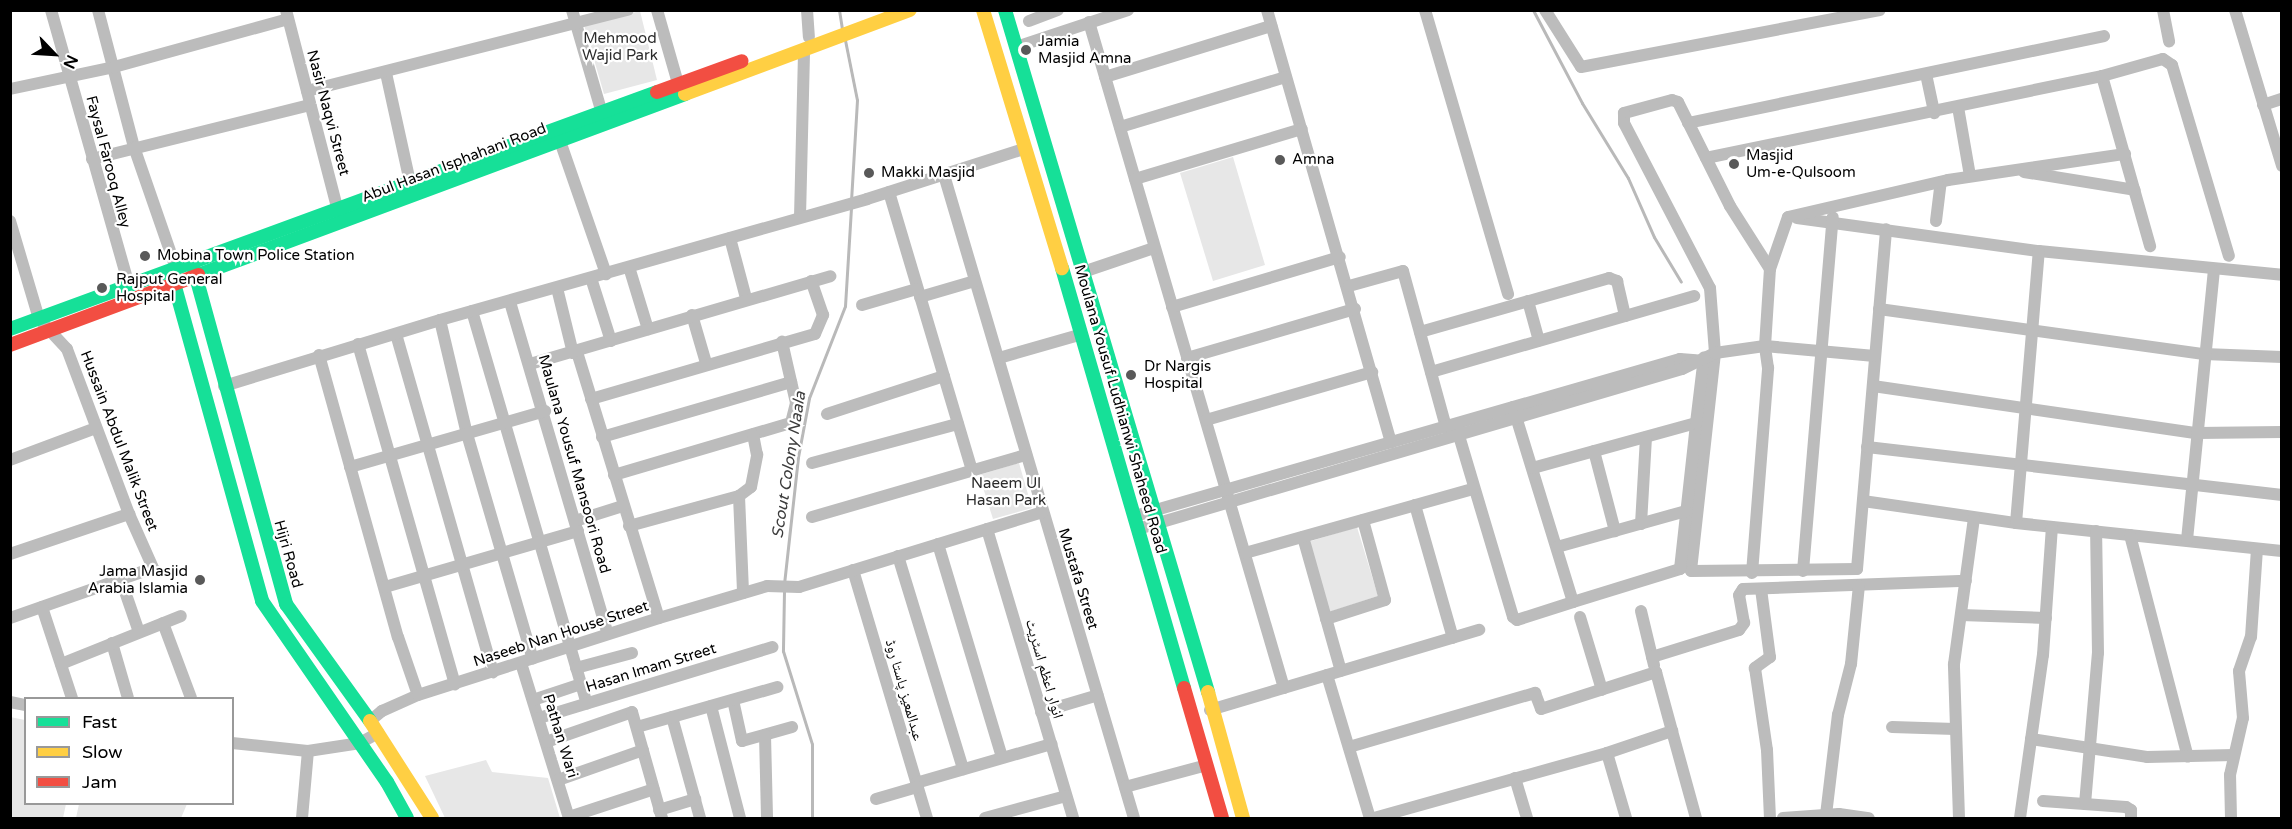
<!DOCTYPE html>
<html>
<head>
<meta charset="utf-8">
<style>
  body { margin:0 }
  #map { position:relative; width:2292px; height:829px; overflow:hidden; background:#fff; font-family:"Varela Round","Noto Naskh Arabic",sans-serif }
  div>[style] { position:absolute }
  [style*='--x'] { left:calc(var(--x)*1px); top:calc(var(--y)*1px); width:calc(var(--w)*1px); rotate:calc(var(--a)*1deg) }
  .green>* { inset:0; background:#e7e7e7 }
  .stream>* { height:3px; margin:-1.5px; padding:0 1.5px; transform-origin:1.5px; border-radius:1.5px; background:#b9b9b9 }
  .street>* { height:12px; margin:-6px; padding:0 6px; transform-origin:6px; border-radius:6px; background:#bcbcbc }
  .fast>* { height:14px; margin:-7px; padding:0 7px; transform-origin:7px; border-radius:7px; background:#16e098 }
  .slow>* { height:14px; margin:-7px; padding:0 7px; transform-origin:7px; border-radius:7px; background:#ffcf43 }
  .jam>* { height:14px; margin:-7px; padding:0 7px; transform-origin:7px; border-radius:7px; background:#f24e42 }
  .dots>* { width:16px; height:16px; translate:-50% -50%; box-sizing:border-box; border:3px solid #fff; border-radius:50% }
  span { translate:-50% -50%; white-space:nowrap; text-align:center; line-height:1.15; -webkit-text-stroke:4.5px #fff; paint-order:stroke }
  .park-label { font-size:15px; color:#2b2b2b }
  .poi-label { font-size:15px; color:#000 }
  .left { translate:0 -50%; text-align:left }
  .right { translate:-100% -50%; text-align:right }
  .street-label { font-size:15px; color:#000 }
  .water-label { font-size:16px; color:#3c3c3c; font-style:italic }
  .frame { position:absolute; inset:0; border:12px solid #000; pointer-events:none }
  .legend { position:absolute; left:24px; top:697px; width:210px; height:108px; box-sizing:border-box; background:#fff; border:2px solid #999; margin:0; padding:8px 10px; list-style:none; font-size:18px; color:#000 }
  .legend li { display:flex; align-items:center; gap:12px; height:30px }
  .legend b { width:30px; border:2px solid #999 }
  .north { position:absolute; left:24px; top:24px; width:60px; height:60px; -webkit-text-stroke:4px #fff; paint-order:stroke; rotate:115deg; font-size:16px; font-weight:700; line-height:24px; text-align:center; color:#000 }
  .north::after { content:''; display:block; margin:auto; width:21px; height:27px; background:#000; clip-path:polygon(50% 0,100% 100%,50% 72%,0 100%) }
</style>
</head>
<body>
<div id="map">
  <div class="green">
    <div style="clip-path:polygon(640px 11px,657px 80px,604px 94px,584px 25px)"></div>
    <div style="clip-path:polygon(1233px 157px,1265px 265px,1213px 281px,1180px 173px)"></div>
    <div style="clip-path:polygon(1019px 463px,1032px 508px,993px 519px,979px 475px)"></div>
    <div style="clip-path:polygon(1357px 527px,1378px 596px,1329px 612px,1308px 542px)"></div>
    <div style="clip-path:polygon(10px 717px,25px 720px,26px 804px,66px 804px,63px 818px,11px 818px)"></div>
    <div style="clip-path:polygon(486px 760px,492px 772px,548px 778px,560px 818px,445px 818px,425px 776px)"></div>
    <div style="clip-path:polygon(79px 804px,187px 804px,181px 818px,76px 818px)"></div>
  </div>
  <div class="stream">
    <div style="--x:839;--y:10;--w:18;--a:81"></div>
    <div style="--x:1533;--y:10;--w:105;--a:62.2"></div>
    <div style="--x:1582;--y:103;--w:88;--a:58.5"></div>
    <div style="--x:1628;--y:178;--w:64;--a:66.2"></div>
    <div style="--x:1654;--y:237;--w:52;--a:59"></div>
    <div style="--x:845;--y:40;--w:61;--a:78.7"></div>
    <div style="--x:857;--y:100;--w:100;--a:93.4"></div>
    <div style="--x:784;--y:584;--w:128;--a:-83.7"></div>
    <div style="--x:798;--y:457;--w:60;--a:-79.4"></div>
    <div style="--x:809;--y:398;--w:99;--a:-68.6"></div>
    <div style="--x:845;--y:306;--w:99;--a:-86.5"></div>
    <div style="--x:784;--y:591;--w:60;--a:91"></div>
    <div style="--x:783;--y:651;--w:97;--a:72.7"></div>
    <div style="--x:812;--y:744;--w:74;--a:90"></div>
  </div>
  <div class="street">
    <div style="--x:51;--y:10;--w:287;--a:74.2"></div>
    <div style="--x:98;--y:10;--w:142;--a:75.3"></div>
    <div style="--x:134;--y:147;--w:128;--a:70.9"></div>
    <div style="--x:286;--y:10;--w:212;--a:75.5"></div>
    <div style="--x:572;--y:10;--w:104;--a:73.8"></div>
    <div style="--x:657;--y:10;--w:76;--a:74"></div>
    <div style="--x:807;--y:10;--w:27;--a:86"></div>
    <div style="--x:1267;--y:10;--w:450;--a:74"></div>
    <div style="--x:1425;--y:10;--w:296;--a:73.7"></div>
    <div style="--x:1545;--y:10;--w:67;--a:57.7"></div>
    <div style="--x:1581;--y:67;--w:304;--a:-10.8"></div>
    <div style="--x:2163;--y:10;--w:32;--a:79"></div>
    <div style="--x:2235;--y:10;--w:163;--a:73.2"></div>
    <div style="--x:1029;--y:21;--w:31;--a:-21"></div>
    <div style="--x:1089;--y:22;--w:694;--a:73.68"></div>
    <div style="--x:1016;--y:47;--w:118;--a:-18.3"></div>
    <div style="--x:386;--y:73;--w:112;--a:77.6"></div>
    <div style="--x:1926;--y:74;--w:40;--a:78"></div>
    <div style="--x:2102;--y:76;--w:177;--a:74.2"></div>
    <div style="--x:1105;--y:77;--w:174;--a:-17.1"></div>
    <div style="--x:10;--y:89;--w:106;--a:-11.9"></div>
    <div style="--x:114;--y:67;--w:180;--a:-15.4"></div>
    <div style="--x:307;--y:91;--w:331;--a:-14.2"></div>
    <div style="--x:2263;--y:105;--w:20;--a:-18"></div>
    <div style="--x:1958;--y:107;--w:70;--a:80.1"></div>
    <div style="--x:1688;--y:123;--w:425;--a:-11.8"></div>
    <div style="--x:1120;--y:127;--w:173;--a:-16.8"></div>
    <div style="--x:560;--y:141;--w:141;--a:70.9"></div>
    <div style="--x:1706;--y:158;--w:404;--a:-11.7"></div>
    <div style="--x:2102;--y:76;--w:63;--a:-15.6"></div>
    <div style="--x:2163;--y:59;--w:11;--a:34"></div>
    <div style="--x:2172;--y:65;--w:199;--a:73.4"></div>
    <div style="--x:92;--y:159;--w:225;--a:-13.9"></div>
    <div style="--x:2024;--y:172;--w:112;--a:9.2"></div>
    <div style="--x:944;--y:175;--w:670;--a:73.54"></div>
    <div style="--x:1135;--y:179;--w:174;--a:-16.7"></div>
    <div style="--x:889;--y:192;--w:291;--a:73.4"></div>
    <div style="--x:800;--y:217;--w:167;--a:-88.6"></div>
    <div style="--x:1797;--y:218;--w:244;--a:7.8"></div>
    <div style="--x:2039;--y:251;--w:244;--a:5.6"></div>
    <div style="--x:10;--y:221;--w:102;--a:73.5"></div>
    <div style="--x:39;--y:319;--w:41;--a:47"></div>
    <div style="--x:67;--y:349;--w:176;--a:69.4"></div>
    <div style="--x:129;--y:514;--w:59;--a:66"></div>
    <div style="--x:153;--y:568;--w:151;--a:160.7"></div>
    <div style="--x:1936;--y:221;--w:39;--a:-83"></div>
    <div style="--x:730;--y:238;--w:62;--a:75.1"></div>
    <div style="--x:629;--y:267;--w:65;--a:73"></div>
    <div style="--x:1770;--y:269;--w:75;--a:-122.4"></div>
    <div style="--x:1730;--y:206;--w:116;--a:-116.6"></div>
    <div style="--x:1678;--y:102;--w:6;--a:-162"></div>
    <div style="--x:1672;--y:100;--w:50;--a:164.8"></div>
    <div style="--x:1624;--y:113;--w:10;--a:90"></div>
    <div style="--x:1624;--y:123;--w:186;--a:62.5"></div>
    <div style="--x:1710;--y:288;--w:65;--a:85.6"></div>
    <div style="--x:1715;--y:353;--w:219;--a:96.3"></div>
    <div style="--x:1691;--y:571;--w:166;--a:-0.7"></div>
    <div style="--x:1857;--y:569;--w:341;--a:-85.1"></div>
    <div style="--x:1083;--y:272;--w:75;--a:-18.7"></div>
    <div style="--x:591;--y:278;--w:66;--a:72.4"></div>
    <div style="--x:1349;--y:286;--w:56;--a:-15.5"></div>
    <div style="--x:1403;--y:271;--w:162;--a:74.6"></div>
    <div style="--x:557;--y:288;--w:67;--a:76.2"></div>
    <div style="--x:920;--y:297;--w:57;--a:-16.2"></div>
    <div style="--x:1528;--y:301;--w:41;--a:74.6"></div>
    <div style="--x:510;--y:302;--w:346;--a:73.6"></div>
    <div style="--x:862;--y:305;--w:57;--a:-16.2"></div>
    <div style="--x:1172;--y:307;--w:175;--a:-16.6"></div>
    <div style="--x:1879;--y:309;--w:328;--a:7.9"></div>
    <div style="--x:2204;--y:354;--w:78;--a:2.2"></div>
    <div style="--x:472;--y:311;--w:409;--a:73.7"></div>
    <div style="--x:692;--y:315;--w:50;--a:73.7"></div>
    <div style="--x:440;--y:320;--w:117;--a:76.7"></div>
    <div style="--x:467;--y:434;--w:234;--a:73.7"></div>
    <div style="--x:1420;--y:332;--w:197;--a:-15.9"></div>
    <div style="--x:1609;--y:278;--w:9;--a:21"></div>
    <div style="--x:1617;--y:281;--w:36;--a:77"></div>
    <div style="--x:396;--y:334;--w:352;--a:74"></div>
    <div style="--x:358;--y:344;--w:354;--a:74.1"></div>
    <div style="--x:577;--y:352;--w:278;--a:72.9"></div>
    <div style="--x:319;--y:355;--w:293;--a:74.4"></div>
    <div style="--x:398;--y:637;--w:61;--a:71"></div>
    <div style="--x:999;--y:358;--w:86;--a:-16.1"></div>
    <div style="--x:1187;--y:358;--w:175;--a:-16.3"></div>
    <div style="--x:530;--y:364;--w:313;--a:-16.3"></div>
    <div style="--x:1431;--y:372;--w:274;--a:-16.1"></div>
    <div style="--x:224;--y:386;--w:226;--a:-17"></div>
    <div style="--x:440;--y:320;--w:444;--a:-15.8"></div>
    <div style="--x:867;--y:199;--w:165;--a:-17.7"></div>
    <div style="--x:1873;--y:386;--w:327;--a:8.3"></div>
    <div style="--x:2197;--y:433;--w:85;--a:-0.7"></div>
    <div style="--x:591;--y:399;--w:233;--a:-16.2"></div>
    <div style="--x:815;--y:334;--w:21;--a:-67"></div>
    <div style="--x:823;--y:315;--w:36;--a:-109"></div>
    <div style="--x:1513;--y:407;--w:204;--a:72.9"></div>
    <div style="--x:1573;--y:602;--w:112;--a:-17.1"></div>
    <div style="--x:1680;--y:569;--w:147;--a:-83.7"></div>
    <div style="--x:1696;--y:423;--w:169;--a:164.6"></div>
    <div style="--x:827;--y:414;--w:123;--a:-18"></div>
    <div style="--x:1206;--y:420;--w:173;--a:-16.1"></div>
    <div style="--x:1696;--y:423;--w:66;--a:-83.1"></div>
    <div style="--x:1457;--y:429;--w:196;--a:73.4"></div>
    <div style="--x:1513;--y:617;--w:5;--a:37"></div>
    <div style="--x:1517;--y:620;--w:59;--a:-17.8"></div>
    <div style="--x:602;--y:437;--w:197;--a:-16.2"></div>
    <div style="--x:1867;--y:447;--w:418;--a:6.6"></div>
    <div style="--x:1594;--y:451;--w:83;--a:75.3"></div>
    <div style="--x:10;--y:460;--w:92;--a:-20.4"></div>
    <div style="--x:812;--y:463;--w:151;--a:-15"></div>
    <div style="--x:350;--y:467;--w:203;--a:-16"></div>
    <div style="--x:614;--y:475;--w:184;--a:-16.4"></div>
    <div style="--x:791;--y:423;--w:21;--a:-76"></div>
    <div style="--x:796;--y:403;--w:63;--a:-102.9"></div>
    <div style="--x:739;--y:496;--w:15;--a:-37"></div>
    <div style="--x:751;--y:487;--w:33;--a:-79"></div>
    <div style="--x:757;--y:455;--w:21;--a:-101"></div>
    <div style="--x:1863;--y:501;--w:155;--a:8.2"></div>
    <div style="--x:2016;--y:523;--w:267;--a:6"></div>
    <div style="--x:1415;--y:505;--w:138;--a:74.1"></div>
    <div style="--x:1135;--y:516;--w:567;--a:-16.07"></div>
    <div style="--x:1680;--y:359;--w:16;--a:4"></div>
    <div style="--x:812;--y:517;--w:223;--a:-16.2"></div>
    <div style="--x:575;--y:521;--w:50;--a:-17.4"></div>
    <div style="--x:2016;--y:523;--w:273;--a:-85.2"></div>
    <div style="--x:1641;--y:524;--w:87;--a:-86.7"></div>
    <div style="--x:629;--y:526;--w:114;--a:-15.3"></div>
    <div style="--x:739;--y:496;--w:97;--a:87.6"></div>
    <div style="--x:987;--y:529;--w:302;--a:73.4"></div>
    <div style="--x:1138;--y:529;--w:567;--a:-16.39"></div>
    <div style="--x:1682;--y:369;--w:37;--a:-26"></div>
    <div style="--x:1715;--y:353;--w:50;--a:-8"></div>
    <div style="--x:1765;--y:346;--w:110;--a:5.2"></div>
    <div style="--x:2130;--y:535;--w:229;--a:75.4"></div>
    <div style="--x:1303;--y:537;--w:139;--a:74.2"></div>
    <div style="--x:2187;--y:540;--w:270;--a:-84.3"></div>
    <div style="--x:938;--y:544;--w:223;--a:73.3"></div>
    <div style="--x:1557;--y:547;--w:134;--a:-15.6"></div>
    <div style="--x:1245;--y:553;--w:237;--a:-15.7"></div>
    <div style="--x:10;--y:554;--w:126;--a:-18.6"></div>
    <div style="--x:898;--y:556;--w:223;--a:73"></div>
    <div style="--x:853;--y:570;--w:259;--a:73.4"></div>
    <div style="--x:1803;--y:571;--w:355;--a:-85.2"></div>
    <div style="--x:1752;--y:573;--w:206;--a:-85.5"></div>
    <div style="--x:1768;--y:368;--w:22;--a:-98"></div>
    <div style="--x:1765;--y:346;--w:77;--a:-86.3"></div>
    <div style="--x:1770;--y:269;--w:55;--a:-70.9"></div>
    <div style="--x:1788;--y:217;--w:164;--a:-13"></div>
    <div style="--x:1948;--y:180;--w:179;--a:-8.4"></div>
    <div style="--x:121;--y:580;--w:55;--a:70.9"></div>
    <div style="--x:385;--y:587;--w:201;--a:-16.2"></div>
    <div style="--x:1761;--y:589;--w:69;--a:82.5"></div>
    <div style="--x:1770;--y:657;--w:19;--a:144"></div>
    <div style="--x:1755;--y:668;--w:83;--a:81.7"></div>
    <div style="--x:1767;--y:750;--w:68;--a:87.5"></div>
    <div style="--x:42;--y:607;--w:96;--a:71.8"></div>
    <div style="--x:1641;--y:611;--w:56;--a:76.5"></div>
    <div style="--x:1961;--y:615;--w:85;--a:2"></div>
    <div style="--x:1580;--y:617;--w:76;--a:73.2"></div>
    <div style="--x:1326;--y:619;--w:62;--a:-17.9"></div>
    <div style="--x:1385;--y:600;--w:83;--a:-105.4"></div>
    <div style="--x:163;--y:623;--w:80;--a:69.5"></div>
    <div style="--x:112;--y:643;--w:57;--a:73.8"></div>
    <div style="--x:1652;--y:657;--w:91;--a:-17.2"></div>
    <div style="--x:1739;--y:630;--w:9;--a:-54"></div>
    <div style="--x:1744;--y:623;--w:28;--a:-100"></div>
    <div style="--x:1739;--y:595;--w:7;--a:-56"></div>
    <div style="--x:1743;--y:589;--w:223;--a:-2.1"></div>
    <div style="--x:521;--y:663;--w:162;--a:72.8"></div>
    <div style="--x:61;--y:664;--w:129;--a:-21.8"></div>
    <div style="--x:576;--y:668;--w:58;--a:-15"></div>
    <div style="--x:1327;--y:675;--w:149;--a:73.3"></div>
    <div style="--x:533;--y:700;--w:51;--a:-18.4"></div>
    <div style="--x:733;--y:700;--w:42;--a:77.6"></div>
    <div style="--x:742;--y:741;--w:52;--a:-15.6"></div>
    <div style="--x:10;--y:702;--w:16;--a:11"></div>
    <div style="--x:711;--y:706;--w:116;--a:75.5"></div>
    <div style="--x:1210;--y:710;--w:281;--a:-16.6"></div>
    <div style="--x:1041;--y:712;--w:59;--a:-16.6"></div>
    <div style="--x:672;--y:717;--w:105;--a:74.5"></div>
    <div style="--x:539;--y:718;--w:244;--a:-16.9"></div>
    <div style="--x:370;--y:721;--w:16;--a:-40"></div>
    <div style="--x:382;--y:711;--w:39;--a:-24"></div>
    <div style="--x:418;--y:695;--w:253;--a:-17.7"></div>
    <div style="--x:659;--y:618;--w:113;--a:-16.5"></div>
    <div style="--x:767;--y:586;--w:32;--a:2"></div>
    <div style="--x:799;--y:587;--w:255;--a:-17.1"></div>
    <div style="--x:637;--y:727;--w:146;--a:-15.9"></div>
    <div style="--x:1892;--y:727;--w:63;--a:1.8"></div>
    <div style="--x:765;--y:735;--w:83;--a:88.6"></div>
    <div style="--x:2031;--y:739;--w:117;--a:8.8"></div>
    <div style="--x:2147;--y:757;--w:87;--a:-1.3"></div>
    <div style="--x:546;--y:742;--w:91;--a:-19.2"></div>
    <div style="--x:632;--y:712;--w:110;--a:74.2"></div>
    <div style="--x:232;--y:743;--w:76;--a:6"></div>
    <div style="--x:308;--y:751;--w:53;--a:-8.7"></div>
    <div style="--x:360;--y:743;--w:21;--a:-29"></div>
    <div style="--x:1349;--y:747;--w:194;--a:-16.2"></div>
    <div style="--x:1535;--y:693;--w:17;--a:69"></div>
    <div style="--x:1541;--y:709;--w:121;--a:-17.8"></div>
    <div style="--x:1656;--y:672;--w:61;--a:74.8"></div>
    <div style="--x:1607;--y:753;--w:68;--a:73.7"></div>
    <div style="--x:1515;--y:778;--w:42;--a:73.3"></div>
    <div style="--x:558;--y:780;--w:90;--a:-19.4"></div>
    <div style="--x:916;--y:783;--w:141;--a:-16.1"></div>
    <div style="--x:1125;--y:787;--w:85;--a:-15"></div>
    <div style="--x:876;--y:799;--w:43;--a:-16.3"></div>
    <div style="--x:2043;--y:801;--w:83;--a:4.1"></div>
    <div style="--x:2126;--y:807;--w:6;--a:31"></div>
    <div style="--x:2131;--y:810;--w:8;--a:90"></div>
    <div style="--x:2085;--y:804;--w:152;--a:-85.1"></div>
    <div style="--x:2098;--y:653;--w:122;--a:-90.9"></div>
    <div style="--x:659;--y:810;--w:38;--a:-17"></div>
    <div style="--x:1826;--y:815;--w:101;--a:-83.2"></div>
    <div style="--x:1838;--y:715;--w:53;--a:-75.7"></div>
    <div style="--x:1851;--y:664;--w:79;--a:-84.2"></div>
    <div style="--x:569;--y:817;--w:89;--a:-18.2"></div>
    <div style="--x:302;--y:818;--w:67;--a:-84.9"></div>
    <div style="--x:985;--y:818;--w:84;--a:-15.2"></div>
    <div style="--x:1374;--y:818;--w:242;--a:-15.6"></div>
    <div style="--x:1607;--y:753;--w:69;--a:-18.7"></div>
    <div style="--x:1672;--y:731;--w:90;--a:74.6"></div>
    <div style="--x:1783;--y:818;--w:56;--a:-4.1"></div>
    <div style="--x:1839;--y:814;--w:30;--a:8"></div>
    <div style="--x:1959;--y:818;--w:154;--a:-91.9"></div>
    <div style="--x:1954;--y:664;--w:147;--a:-82.2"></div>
    <div style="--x:2020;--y:818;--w:165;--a:-82"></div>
    <div style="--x:2043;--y:655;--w:128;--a:-86"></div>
    <div style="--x:2231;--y:818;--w:43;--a:-91.3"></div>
    <div style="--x:2230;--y:775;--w:58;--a:-77.2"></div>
    <div style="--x:2243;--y:718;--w:47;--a:-94.9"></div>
    <div style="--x:2239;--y:671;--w:36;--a:-71"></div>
    <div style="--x:2251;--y:637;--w:88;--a:-86.1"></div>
  </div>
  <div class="fast">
    <div style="--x:1005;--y:10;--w:712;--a:73.42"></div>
    <div style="--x:193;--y:266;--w:351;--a:74.6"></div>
    <div style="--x:286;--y:604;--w:144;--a:54.3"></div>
    <div style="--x:1062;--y:268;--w:437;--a:73.8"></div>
    <div style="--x:198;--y:275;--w:520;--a:-20.39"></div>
    <div style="--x:172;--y:276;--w:337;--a:74.5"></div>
    <div style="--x:262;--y:601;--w:220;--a:55.4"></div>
    <div style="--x:387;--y:782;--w:41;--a:60.9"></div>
    <div style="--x:10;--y:329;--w:689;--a:-20.12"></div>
  </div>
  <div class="slow">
    <div style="--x:983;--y:10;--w:270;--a:73"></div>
    <div style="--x:685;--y:94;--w:240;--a:-20.5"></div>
    <div style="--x:1208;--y:692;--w:131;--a:74.5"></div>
    <div style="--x:370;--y:721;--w:115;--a:57.4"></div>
  </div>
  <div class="jam">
    <div style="--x:657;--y:92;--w:90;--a:-20"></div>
    <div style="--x:10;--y:345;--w:201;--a:-20.4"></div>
    <div style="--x:1184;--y:688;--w:135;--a:73.7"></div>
  </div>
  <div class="dots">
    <div style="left:1026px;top:50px;background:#595959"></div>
    <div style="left:1280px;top:160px;background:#595959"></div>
    <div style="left:1734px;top:164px;background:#595959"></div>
    <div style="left:869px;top:173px;background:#595959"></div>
    <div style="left:145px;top:256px;background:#595959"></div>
    <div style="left:102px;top:288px;background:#595959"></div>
    <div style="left:1131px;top:375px;background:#595959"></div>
    <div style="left:200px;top:580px;background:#595959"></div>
  </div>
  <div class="park-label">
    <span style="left:620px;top:47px">Mehmood<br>Wajid Park</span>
    <span style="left:1006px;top:492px">Naeem Ul<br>Hasan Park</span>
  </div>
  <div class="poi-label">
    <span class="left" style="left:1038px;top:50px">Jamia<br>Masjid Amna</span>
    <span class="left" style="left:1746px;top:164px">Masjid<br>Um-e-Qulsoom</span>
    <span class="left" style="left:1292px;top:160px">Amna</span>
    <span class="left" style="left:881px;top:173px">Makki Masjid</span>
    <span class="left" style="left:157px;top:256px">Mobina Town Police Station</span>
    <span class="left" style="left:116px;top:288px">Rajput General<br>Hospital</span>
    <span class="left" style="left:1144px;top:375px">Dr Nargis<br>Hospital</span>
    <span class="right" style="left:188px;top:580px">Jama Masjid<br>Arabia Islamia</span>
  </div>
  <div class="street-label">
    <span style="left:328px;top:113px;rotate:75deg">Nasir Naqvi Street</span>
    <span style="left:108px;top:162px;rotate:75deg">Faysal Farooq Alley</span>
    <span style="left:454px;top:163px;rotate:-21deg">Abul Hasan Isphahani Road</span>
    <span style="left:1120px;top:409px;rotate:74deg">Moulana Yousuf Ludhianwi Shaheed Road</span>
    <span style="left:119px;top:441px;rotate:69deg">Hussain Abdul Malik Street</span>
    <span style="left:574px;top:464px;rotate:74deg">Maulana Yousuf Mansoori Road</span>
    <span style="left:288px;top:554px;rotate:74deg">Hijri Road</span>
    <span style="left:1078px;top:579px;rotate:73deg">Mustafa Street</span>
    <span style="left:561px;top:634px;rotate:-18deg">Naseeb Nan House Street</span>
    <span style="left:651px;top:668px;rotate:-17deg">Hasan Imam Street</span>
    <span style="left:1044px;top:669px;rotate:74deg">انوار اعظم اسٹریٹ</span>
    <span style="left:904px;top:690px;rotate:74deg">عبدالمعیز پاستا روڈ</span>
    <span style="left:560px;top:736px;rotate:73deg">Pathan Wari</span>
  </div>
  <div class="water-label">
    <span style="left:789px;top:465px;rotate:-81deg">Scout Colony Naala</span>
  </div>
  <div class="frame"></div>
  <ul class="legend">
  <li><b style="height:8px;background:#16e098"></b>Fast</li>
  <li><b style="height:8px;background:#ffcf43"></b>Slow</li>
  <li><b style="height:8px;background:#f24e42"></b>Jam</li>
  </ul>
  <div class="north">N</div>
</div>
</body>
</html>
